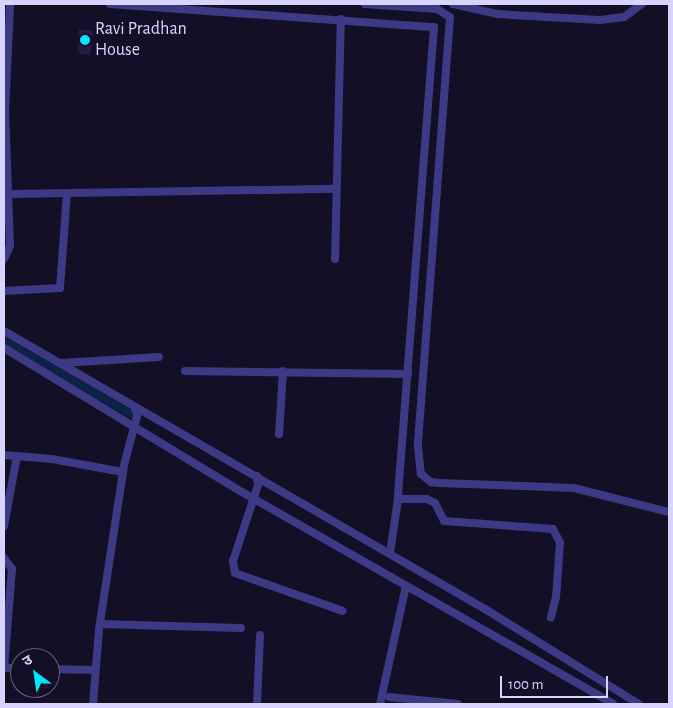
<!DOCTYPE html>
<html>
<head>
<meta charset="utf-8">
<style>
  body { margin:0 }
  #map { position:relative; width:673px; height:708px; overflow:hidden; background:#130f26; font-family:"Alegreya Sans","Noto Sans Devanagari",sans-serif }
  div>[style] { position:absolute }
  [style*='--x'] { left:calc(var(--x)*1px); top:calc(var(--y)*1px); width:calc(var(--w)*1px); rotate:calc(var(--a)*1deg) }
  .canal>* { height:8px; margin:-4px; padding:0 4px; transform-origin:4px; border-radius:4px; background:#0c2248 }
  .building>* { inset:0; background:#241b47 }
  .minor>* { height:8px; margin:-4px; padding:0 4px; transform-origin:4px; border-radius:4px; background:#3d3a85 }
  .dots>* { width:14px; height:14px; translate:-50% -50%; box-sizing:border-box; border:2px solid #130f26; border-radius:50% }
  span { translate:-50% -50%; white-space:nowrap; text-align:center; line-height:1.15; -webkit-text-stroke:4px #130f26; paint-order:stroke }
  .poi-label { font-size:18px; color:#d9d4ff }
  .left { translate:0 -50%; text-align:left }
  .frame { position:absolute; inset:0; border:5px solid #d9d4ff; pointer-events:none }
  .north { position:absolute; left:10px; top:648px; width:50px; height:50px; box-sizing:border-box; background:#130f26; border:1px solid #625e7d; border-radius:50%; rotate:329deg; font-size:14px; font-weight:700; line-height:20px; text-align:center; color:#d9d4ff }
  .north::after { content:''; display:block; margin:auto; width:18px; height:22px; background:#00e5ff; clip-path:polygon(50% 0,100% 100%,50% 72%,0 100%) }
  .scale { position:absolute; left:500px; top:676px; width:108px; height:22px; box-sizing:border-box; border:2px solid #d9d4ff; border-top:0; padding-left:6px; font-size:15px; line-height:18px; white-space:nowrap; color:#d9d4ff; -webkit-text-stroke:4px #130f26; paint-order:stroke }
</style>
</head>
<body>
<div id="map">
  <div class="canal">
    <div style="--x:4;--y:341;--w:146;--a:29.9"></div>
  </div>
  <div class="building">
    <div style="clip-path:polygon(79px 29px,93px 31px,90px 55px,80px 54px,77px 49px)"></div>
  </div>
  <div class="minor">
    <div style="--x:110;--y:4;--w:325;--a:4.1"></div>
    <div style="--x:434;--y:27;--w:473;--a:94.4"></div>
    <div style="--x:398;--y:499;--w:55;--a:98.4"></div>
    <div style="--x:365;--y:4;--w:72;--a:4"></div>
    <div style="--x:437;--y:9;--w:15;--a:32"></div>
    <div style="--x:450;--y:17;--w:431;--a:94.3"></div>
    <div style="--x:418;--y:447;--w:27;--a:84"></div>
    <div style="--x:421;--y:474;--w:13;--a:39"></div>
    <div style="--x:431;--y:482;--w:8;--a:7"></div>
    <div style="--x:439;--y:483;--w:135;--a:2.1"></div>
    <div style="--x:574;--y:488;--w:98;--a:14.2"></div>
    <div style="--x:453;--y:4;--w:45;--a:12.8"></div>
    <div style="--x:497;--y:14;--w:103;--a:3.3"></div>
    <div style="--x:600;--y:20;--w:24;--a:-7"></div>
    <div style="--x:624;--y:17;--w:22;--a:-36"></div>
    <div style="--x:9;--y:194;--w:327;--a:-0.9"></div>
    <div style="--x:4;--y:259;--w:14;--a:-65"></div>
    <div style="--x:10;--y:246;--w:134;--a:-92.1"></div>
    <div style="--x:5;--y:112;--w:108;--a:-87.3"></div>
    <div style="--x:335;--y:259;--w:240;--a:-88.6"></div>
    <div style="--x:4;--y:291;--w:56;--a:-3.1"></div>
    <div style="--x:60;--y:288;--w:95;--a:-85.8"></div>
    <div style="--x:4;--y:331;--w:556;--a:30.03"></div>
    <div style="--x:485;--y:609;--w:181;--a:31.7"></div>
    <div style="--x:4;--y:348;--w:278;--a:31.2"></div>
    <div style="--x:242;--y:492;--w:427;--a:29.7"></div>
    <div style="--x:62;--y:363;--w:97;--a:-3.5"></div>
    <div style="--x:185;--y:371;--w:223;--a:0.8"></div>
    <div style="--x:279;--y:434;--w:63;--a:-86.4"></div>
    <div style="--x:4;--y:455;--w:48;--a:4.8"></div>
    <div style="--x:52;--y:459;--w:72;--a:10.4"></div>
    <div style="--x:257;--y:476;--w:9;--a:84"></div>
    <div style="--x:258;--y:485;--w:80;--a:108.2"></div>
    <div style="--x:233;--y:561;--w:12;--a:81"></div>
    <div style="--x:235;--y:573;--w:114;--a:19.4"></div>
    <div style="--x:398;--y:499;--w:29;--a:0"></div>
    <div style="--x:427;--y:499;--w:9;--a:27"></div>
    <div style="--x:435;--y:503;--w:20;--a:63"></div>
    <div style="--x:444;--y:521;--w:109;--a:4.2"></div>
    <div style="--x:553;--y:529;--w:16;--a:63"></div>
    <div style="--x:560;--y:543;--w:54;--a:94.2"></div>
    <div style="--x:556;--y:597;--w:21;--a:104"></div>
    <div style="--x:4;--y:526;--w:71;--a:-79.5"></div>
    <div style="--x:4;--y:558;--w:14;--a:54"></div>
    <div style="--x:12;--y:569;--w:99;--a:94.6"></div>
    <div style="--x:100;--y:624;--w:141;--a:1.6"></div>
    <div style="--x:4;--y:668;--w:16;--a:0"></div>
    <div style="--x:50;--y:669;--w:44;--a:1.3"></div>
    <div style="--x:389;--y:697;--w:69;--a:5.8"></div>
    <div style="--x:93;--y:704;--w:75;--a:-85.4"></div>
    <div style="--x:99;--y:629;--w:166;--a:-81.3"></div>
    <div style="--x:124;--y:465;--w:51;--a:-75.1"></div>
    <div style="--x:137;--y:416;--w:9;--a:-103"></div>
    <div style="--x:257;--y:704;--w:69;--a:-87.5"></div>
    <div style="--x:380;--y:704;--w:121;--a:-77.6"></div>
  </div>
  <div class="dots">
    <div style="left:85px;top:40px;background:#00e5ff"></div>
  </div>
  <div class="poi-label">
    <span class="left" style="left:95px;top:40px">Ravi Pradhan<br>House</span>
  </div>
  <div class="frame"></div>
  <div class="north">उ</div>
  <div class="scale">100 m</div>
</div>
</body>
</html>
